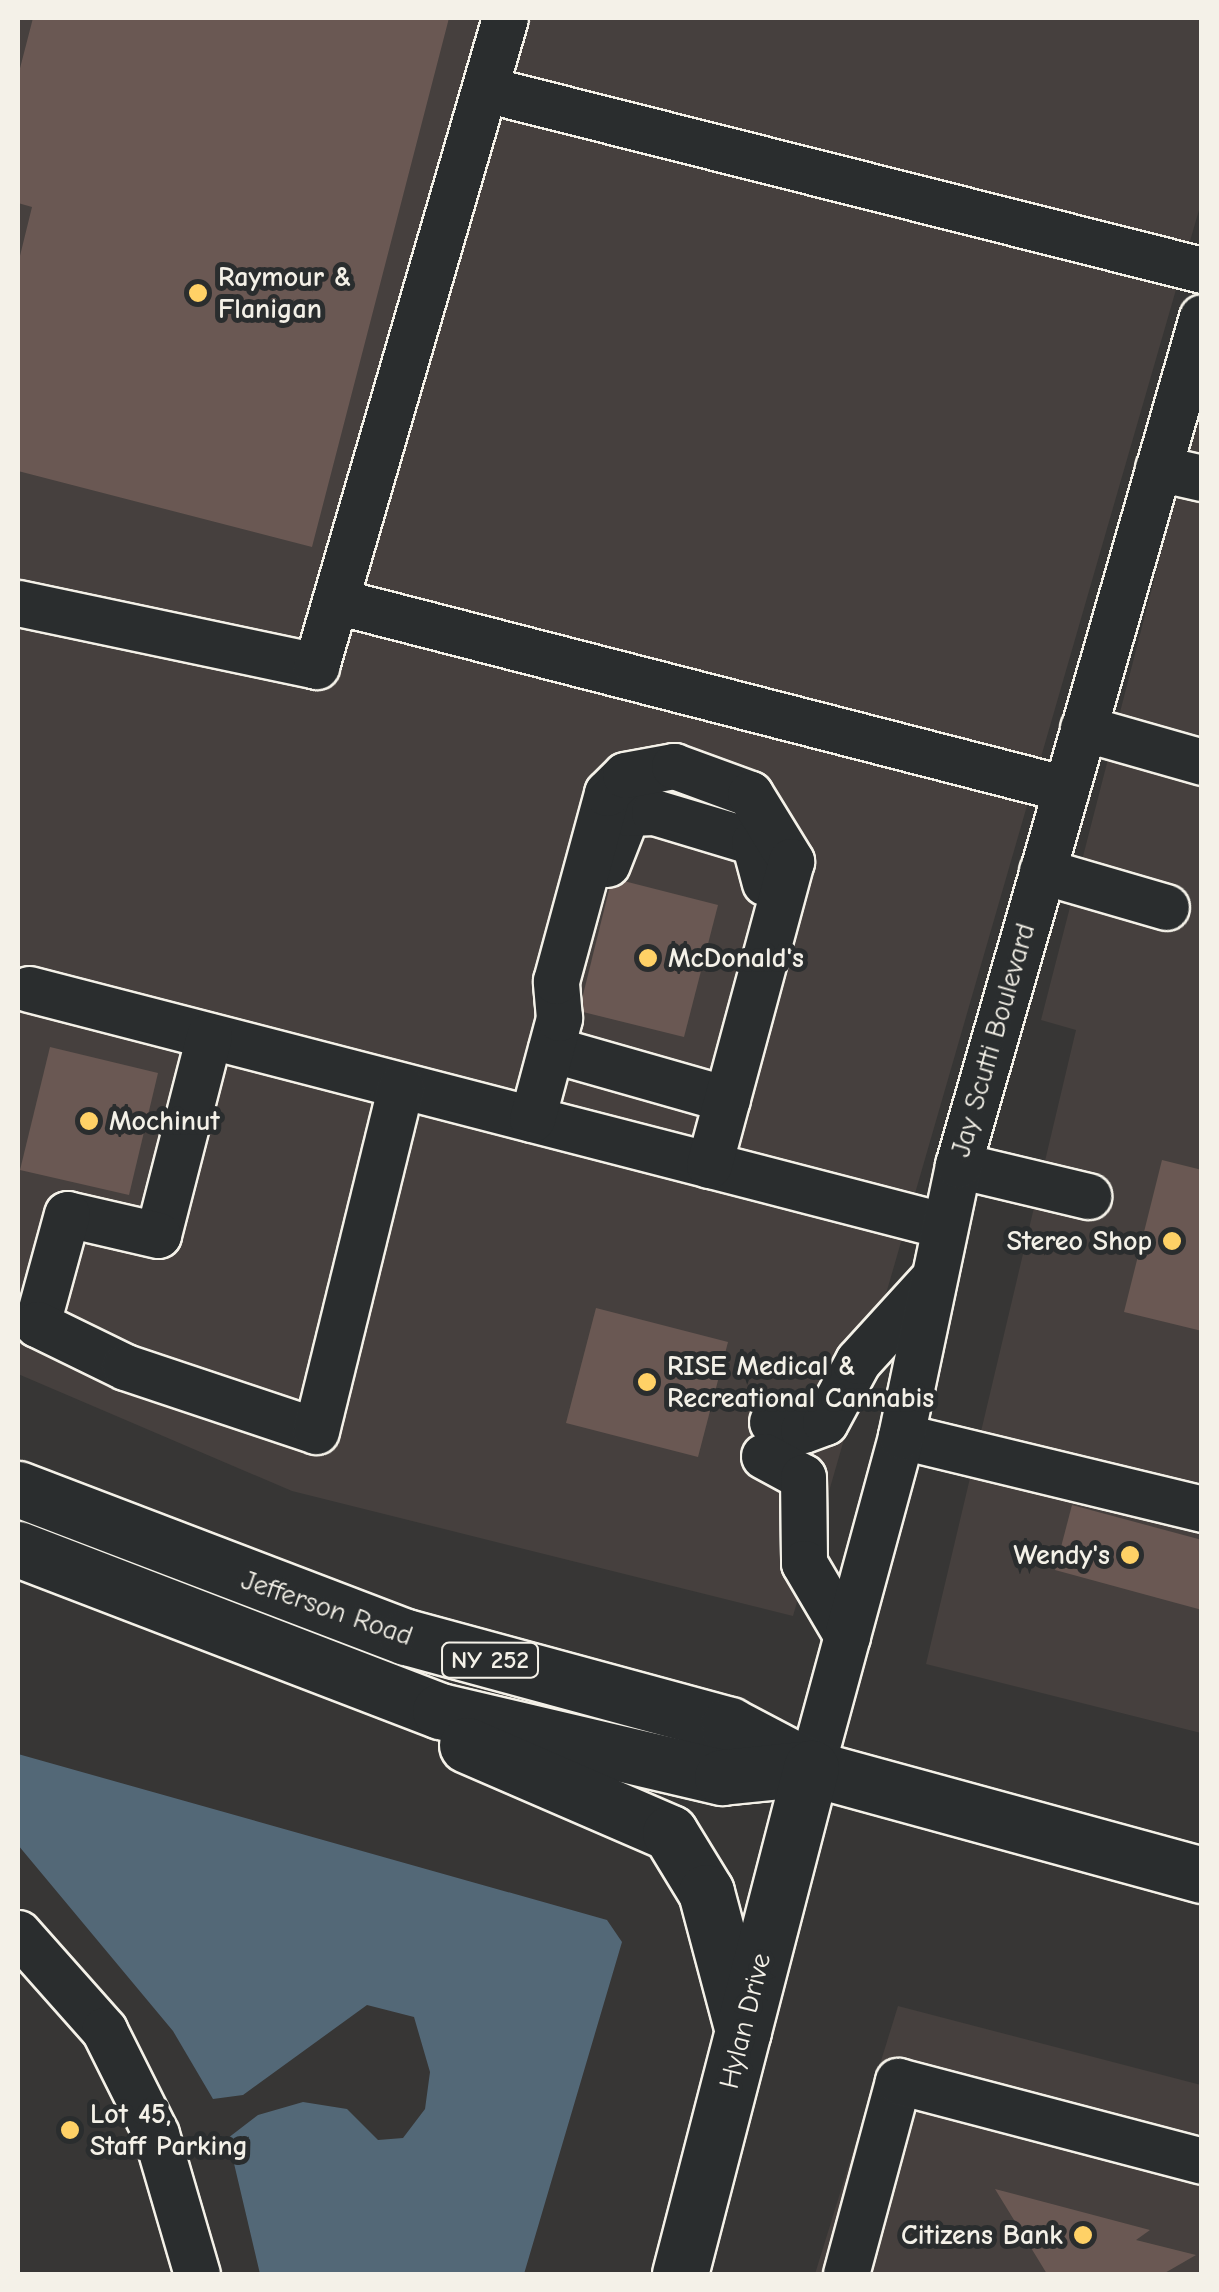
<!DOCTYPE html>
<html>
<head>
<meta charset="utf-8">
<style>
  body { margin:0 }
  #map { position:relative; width:1219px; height:2292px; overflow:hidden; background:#373635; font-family:"Comic Neue",sans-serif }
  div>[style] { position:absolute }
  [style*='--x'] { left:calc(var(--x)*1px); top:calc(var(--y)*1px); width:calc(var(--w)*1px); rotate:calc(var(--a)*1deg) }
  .built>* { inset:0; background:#46403e }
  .water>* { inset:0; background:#536877 }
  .building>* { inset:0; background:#6a5853 }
  .roads { filter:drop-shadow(2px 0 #f4f1e8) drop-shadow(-2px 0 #f4f1e8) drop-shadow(0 2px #f4f1e8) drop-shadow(0 -2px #f4f1e8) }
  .minor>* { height:45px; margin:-22.5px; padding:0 22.5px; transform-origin:22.5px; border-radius:22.5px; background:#2a2d2e }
  .major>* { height:55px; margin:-27.5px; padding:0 27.5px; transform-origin:27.5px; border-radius:27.5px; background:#2a2d2e }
  .dots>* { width:28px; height:28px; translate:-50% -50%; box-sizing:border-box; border:5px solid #2a2d2e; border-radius:50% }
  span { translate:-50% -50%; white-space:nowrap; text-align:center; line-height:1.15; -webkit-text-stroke:10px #2a2d2e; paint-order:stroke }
  .shield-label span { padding:2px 8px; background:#2a2d2e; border:2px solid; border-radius:8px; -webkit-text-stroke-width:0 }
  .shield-label { font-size:25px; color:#f4f1e8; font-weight:700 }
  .poi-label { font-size:28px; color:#f4f1e8; font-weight:700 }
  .left { translate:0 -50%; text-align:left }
  .right { translate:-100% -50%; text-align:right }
  .street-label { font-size:28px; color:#f4f1e8 }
  .frame { position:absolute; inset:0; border:20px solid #f4f1e8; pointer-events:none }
</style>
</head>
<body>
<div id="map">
  <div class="built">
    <div style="clip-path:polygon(18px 18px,1201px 18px,1201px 203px,793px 1616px,292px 1491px,18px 1374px)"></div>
    <div style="clip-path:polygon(1201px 397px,1201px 1733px,926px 1664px,1076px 1030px,1041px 1020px)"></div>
    <div style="clip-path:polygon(898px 2006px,1201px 2085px,1201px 2274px,815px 2274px)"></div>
  </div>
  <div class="water">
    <div style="clip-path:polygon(18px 1754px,607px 1920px,622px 1942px,524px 2274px,260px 2274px,228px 2138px,258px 2115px,303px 2102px,347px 2109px,378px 2140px,403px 2138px,425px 2109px,430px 2072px,414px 2017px,367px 2005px,243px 2095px,213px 2099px,173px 2031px,18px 1845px)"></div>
  </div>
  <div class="building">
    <div style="clip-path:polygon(33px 18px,449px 18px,312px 547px,18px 471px,18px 264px,32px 207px,18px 203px,18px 76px)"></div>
    <div style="clip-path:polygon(612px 878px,718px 905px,684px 1037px,579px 1011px)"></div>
    <div style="clip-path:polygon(50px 1047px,158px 1073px,129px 1195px,20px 1170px)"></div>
    <div style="clip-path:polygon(1162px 1160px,1202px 1170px,1202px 1331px,1124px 1312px)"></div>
    <div style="clip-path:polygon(596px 1308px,728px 1342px,698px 1457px,566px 1423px)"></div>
    <div style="clip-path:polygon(1072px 1505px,1202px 1540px,1202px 1610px,1055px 1570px)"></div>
    <div style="clip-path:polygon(995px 2189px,1150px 2230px,1136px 2240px,1196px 2255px,1163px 2274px,1047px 2274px)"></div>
  </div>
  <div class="roads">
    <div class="minor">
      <div style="--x:485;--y:89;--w:739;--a:14.17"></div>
      <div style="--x:1158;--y:468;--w:45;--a:12.8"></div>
      <div style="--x:336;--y:601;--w:754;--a:14.44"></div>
      <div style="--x:18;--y:603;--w:305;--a:11.9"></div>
      <div style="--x:316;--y:666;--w:675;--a:-73.74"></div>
      <div style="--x:1083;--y:728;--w:124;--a:15.9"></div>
      <div style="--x:607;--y:864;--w:55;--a:-68.6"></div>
      <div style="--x:627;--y:813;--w:27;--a:-2"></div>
      <div style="--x:654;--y:812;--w:104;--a:16.7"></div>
      <div style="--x:754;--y:842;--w:42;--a:75"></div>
      <div style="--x:1042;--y:871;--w:129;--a:16.2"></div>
      <div style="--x:29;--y:989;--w:943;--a:14.49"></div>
      <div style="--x:209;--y:1036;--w:205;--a:104.4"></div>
      <div style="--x:158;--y:1235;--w:93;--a:-167"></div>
      <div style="--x:67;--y:1214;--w:114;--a:105.3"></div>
      <div style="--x:37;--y:1324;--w:98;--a:26"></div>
      <div style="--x:125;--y:1367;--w:201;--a:18.5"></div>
      <div style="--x:316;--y:1431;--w:355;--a:-76.2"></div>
      <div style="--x:551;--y:1049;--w:183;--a:15.9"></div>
      <div style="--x:532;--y:1119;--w:105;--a:-75"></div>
      <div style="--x:559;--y:1018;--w:37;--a:-95"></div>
      <div style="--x:556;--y:981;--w:195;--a:-74.8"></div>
      <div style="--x:607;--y:793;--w:25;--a:-45"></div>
      <div style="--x:625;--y:775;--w:50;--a:-10.4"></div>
      <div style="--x:674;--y:766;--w:81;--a:20.2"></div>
      <div style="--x:750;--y:794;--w:79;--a:58.5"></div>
      <div style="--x:791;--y:861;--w:315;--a:105.1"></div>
      <div style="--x:958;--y:1165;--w:134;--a:13.4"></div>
      <div style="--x:772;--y:1422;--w:32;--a:14"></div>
      <div style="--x:803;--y:1430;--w:23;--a:-20"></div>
      <div style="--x:825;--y:1422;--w:69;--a:-61.6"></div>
      <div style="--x:858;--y:1361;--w:107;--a:-47.7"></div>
      <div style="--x:901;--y:1436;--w:310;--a:13.6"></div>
      <div style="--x:764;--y:1456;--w:44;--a:28.3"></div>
      <div style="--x:803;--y:1477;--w:86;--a:89.3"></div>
      <div style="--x:804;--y:1563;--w:85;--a:59.5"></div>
      <div style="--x:811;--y:1768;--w:344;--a:-74.8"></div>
      <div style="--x:901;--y:1436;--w:277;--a:-78.1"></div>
      <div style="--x:958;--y:1165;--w:882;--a:-73.95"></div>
      <div style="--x:18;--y:1933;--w:130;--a:48.4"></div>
      <div style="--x:104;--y:2030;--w:116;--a:63.4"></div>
      <div style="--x:156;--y:2134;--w:146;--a:73.7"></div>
      <div style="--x:846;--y:2274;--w:200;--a:-74.9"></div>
      <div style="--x:898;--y:2081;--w:314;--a:14.7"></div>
    </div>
    <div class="major">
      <div style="--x:18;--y:1489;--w:415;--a:20.9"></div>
      <div style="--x:406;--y:1637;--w:335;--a:15.2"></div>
      <div style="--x:729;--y:1725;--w:93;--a:27.7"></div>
      <div style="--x:811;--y:1768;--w:405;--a:15.3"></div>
      <div style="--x:18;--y:1549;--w:452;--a:21"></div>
      <div style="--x:440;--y:1711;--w:290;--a:13.2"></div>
      <div style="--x:722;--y:1777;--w:89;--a:-5.8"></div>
      <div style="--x:467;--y:1745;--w:221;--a:23.4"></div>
      <div style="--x:670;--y:1833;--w:69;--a:58.6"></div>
      <div style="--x:706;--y:1892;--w:144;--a:75.1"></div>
      <div style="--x:680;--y:2274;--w:523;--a:-75.49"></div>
    </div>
  </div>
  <div class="dots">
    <div style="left:198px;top:293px;background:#ffd166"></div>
    <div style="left:648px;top:958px;background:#ffd166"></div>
    <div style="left:89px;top:1121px;background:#ffd166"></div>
    <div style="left:1172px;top:1241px;background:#ffd166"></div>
    <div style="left:647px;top:1382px;background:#ffd166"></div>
    <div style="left:1130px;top:1555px;background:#ffd166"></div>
    <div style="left:70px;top:2130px;background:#ffd166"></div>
    <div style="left:1083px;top:2235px;background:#ffd166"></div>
  </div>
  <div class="shield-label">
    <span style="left:490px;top:1660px">NY 252</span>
  </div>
  <div class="poi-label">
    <span class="left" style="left:218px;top:293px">Raymour &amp;<br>Flanigan</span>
    <span class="left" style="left:668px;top:958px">McDonald's</span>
    <span class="left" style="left:109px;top:1121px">Mochinut</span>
    <span class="right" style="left:1152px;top:1241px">Stereo Shop</span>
    <span class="left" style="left:667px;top:1382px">RISE Medical &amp;<br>Recreational Cannabis</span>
    <span class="right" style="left:1110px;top:1555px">Wendy's</span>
    <span class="left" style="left:90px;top:2130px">Lot 45,<br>Staff Parking</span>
    <span class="right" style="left:1063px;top:2235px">Citizens Bank</span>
  </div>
  <div class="street-label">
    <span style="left:993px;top:1040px;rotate:-74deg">Jay Scutti Boulevard</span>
    <span style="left:327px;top:1608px;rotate:19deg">Jefferson Road</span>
    <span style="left:745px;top:2021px;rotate:-76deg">Hylan Drive</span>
  </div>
  <div class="frame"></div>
</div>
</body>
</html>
